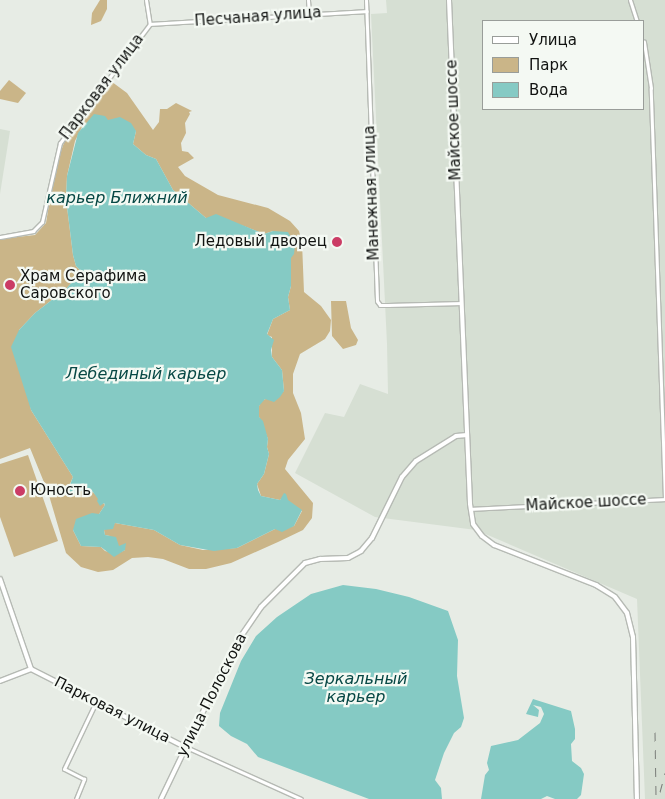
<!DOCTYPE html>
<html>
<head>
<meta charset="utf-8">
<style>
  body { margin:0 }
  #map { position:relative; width:665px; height:799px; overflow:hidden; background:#e7ece5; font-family:"DejaVu Sans",sans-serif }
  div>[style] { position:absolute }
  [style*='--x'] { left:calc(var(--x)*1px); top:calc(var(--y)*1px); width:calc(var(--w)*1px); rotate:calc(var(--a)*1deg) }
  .built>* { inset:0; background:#d6dfd3 }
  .green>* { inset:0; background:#cab588 }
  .water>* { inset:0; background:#85cac4 }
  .roads { filter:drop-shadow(1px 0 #b6bab4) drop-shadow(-1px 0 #b6bab4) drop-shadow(0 1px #b6bab4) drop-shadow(0 -1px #b6bab4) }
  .minor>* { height:3px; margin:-1.5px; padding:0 1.5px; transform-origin:1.5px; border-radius:1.5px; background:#fff }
  .tertiary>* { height:4px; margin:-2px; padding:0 2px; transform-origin:2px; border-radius:2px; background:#fff }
  .rail>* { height:1px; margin-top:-0.5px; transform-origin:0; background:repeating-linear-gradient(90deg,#797c78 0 9px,transparent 0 18px) }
  .dots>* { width:14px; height:14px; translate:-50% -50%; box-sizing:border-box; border:2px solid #f4f9f3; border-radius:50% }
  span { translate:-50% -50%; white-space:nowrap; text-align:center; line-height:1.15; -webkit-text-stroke:4.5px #f4f9f3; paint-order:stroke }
  .street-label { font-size:15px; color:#111311 }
  .poi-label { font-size:15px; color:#111311 }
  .right { translate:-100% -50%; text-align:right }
  .left { translate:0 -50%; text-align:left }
  .water-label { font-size:16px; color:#074845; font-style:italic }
  .legend { position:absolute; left:482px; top:20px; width:162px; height:90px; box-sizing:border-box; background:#f4f9f3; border:1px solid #999d99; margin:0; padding:6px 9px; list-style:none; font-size:15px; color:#111311 }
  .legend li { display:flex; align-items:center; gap:10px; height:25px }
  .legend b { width:25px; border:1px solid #999d99 }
</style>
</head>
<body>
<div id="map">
  <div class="built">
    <div style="clip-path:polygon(evenodd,386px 0,665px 0,665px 799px,645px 799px,637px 599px,476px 530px,375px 517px,295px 473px,325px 413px,344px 417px,360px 384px,388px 394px,387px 344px,371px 14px,387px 13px,386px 0,484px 21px,644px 21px,644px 109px,484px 109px,484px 21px)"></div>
    <div style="clip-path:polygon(0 129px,10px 131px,0 194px)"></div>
  </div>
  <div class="green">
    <div style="clip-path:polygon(100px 0,107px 0,107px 9px,101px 21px,91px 25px,92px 13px)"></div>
    <div style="clip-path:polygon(evenodd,108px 79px,127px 93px,153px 130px,159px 122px,160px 109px,167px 109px,176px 103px,192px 111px,189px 112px,190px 114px,185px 123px,186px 133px,181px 143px,182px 151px,188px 152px,194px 158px,178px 167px,185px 176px,218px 195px,268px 208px,290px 221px,299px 231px,302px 242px,304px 292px,321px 306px,331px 320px,330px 331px,325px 339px,300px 354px,293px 374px,293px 393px,301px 413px,305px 439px,288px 460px,285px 469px,313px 503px,312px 518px,303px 530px,278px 542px,231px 563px,206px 569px,189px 569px,163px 559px,148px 557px,132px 558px,113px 570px,98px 572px,81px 567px,66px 553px,48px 492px,30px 448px,0 459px,0 239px,35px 235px,46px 223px,55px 168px,65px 140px,108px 79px,108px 121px,136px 131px,133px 144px,146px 155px,156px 159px,173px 190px,206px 218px,241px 225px,264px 234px,273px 231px,291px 258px,291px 286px,288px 297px,290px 310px,273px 319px,267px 335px,272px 337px,272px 357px,282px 370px,284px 391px,261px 401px,259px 406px,259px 417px,268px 439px,267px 447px,269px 454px,264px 474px,257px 484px,261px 496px,280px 500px,282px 498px,302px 511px,294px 526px,275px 529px,237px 548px,203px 550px,180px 545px,154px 530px,115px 523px,104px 530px,105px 535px,110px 536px,118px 547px,125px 550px,117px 554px,105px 551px,101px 547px,81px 546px,73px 530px,99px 514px,105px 505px,93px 492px,85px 489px,75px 494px,70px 484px,73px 477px,31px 410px,19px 330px,35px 313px,66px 289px,79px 274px,80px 270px,76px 266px,73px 255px,66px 199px,67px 176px,75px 141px,83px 125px,108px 121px)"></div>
    <div style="clip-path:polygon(9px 80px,26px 93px,18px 103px,0 99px,0 91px)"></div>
    <div style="clip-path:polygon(331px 301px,346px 301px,351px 328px,358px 340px,356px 345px,343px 349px,332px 336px)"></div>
    <div style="clip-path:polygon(28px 455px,58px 541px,14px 557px,0 517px,0 464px)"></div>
  </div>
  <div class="water">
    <div style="clip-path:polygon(94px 114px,105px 116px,108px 120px,120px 117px,131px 123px,136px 131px,133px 144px,146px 155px,156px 159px,173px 190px,206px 218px,216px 214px,264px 234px,273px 231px,288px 232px,295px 245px,294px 254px,291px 258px,291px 286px,288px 297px,290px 310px,273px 319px,267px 334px,274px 340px,271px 350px,272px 357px,282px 370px,284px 391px,280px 397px,274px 402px,265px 399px,259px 406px,259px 417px,263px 421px,268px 439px,267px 447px,269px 454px,264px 474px,257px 484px,258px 490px,261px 496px,280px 500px,284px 493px,286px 494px,288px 500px,302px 510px,294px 526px,282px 532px,275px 529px,237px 548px,214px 551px,180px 545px,154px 530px,115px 523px,113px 529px,104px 530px,105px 535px,116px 537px,119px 546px,126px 543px,125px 550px,114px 557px,101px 547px,81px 546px,73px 530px,76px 519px,92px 513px,99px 514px,105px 505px,104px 503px,100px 506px,97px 501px,98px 499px,93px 492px,85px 489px,71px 495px,68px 490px,73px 477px,31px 410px,11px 347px,19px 330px,35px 313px,66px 289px,79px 274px,80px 270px,76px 266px,73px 255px,66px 199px,67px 176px,78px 133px)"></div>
    <div style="clip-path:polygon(343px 585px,376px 589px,409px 597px,448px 611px,458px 640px,457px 676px,464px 718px,461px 727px,454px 733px,444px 753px,435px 780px,441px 788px,442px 799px,369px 799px,258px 757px,247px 744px,231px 736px,219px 726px,220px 713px,241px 661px,256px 636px,277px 617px,311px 594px)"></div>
    <div style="clip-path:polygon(533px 699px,571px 711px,575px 729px,575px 739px,571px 744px,572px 761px,581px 768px,584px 774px,581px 795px,577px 799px,555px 799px,547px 796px,541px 799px,481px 799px,485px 775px,489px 770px,487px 763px,491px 746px,518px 740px,540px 723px,544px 714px,541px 707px,533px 705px,539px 710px,538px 717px,526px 714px)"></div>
  </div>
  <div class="roads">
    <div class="minor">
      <div style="--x:146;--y:0;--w:24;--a:81"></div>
      <div style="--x:308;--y:0;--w:14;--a:86"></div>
      <div style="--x:366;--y:0;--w:301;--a:87.9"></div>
      <div style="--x:377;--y:301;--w:5;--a:53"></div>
      <div style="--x:380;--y:305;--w:9;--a:0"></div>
      <div style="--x:389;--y:305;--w:72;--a:-1.6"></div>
      <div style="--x:630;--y:0;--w:22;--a:72"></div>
      <div style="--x:150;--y:24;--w:217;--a:-3.4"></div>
      <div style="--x:0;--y:237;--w:34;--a:-10"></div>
      <div style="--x:33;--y:231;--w:13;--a:-45"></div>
      <div style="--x:42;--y:222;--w:81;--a:-77.2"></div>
      <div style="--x:60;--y:143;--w:149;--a:-52.9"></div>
      <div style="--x:470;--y:509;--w:195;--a:-2.9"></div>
      <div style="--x:665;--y:499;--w:411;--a:-92"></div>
      <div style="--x:651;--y:88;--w:47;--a:-98.7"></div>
      <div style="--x:186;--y:747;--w:126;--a:24.3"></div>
      <div style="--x:76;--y:799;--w:22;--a:-68"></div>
      <div style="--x:84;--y:779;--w:22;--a:-153"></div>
      <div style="--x:64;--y:769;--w:74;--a:-64.5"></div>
    </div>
    <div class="tertiary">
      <div style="--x:449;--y:0;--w:504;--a:87.61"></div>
      <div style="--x:470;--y:504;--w:20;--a:81"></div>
      <div style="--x:473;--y:524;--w:15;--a:53"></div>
      <div style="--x:482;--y:536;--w:15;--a:37"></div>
      <div style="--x:494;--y:545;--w:110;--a:21.4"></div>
      <div style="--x:596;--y:585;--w:22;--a:32"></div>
      <div style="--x:615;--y:597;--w:20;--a:53"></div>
      <div style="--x:627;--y:613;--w:25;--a:76"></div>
      <div style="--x:633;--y:637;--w:162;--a:88.6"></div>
      <div style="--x:0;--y:579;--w:95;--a:71"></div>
      <div style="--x:31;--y:669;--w:173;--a:26.9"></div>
      <div style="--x:0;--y:681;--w:33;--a:-21"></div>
      <div style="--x:161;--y:799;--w:171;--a:-64.3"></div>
      <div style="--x:235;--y:645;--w:46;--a:-55.6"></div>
      <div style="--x:261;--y:607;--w:62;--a:-45"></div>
      <div style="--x:305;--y:563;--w:16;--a:-15"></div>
      <div style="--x:320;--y:559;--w:28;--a:-2"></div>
      <div style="--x:348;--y:558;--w:15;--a:-28"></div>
      <div style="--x:361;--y:551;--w:17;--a:-50"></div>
      <div style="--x:372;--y:538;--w:68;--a:-63.8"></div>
      <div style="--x:402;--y:477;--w:21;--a:-49"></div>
      <div style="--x:416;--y:461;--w:47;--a:-32"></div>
      <div style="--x:456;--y:436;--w:11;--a:-5"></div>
    </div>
  </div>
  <div class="rail">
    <div style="--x:655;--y:732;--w:67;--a:89.1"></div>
    <div style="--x:660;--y:792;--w:20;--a:-75"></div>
  </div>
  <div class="dots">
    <div style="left:337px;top:242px;background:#cb3c65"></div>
    <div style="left:10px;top:285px;background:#cb3c65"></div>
    <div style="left:20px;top:491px;background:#cb3c65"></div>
  </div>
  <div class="street-label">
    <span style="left:258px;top:17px;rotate:-4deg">Песчаная улица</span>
    <span style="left:102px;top:87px;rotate:-53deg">Парковая улица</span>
    <span style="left:454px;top:120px;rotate:-92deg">Майское шоссе</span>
    <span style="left:372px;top:193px;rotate:-92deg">Манежная улица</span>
    <span style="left:586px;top:503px;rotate:-3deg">Майское шоссе</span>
    <span style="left:212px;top:695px;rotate:-63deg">улица Полоскова</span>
    <span style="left:112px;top:710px;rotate:27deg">Парковая улица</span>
  </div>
  <div class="poi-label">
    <span class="right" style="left:327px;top:242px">Ледовый дворец</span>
    <span class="left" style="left:20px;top:285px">Храм Серафима<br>Саровского</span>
    <span class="left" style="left:30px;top:491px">Юность</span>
  </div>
  <div class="water-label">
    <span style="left:117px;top:198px">карьер Ближний</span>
    <span style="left:146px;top:374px">Лебединый карьер</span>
    <span style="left:356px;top:688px">Зеркальный<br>карьер</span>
  </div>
  <ul class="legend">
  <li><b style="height:6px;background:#fff"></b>Улица</li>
  <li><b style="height:14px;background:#cab588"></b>Парк</li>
  <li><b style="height:14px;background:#85cac4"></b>Вода</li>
  </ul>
</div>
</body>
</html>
